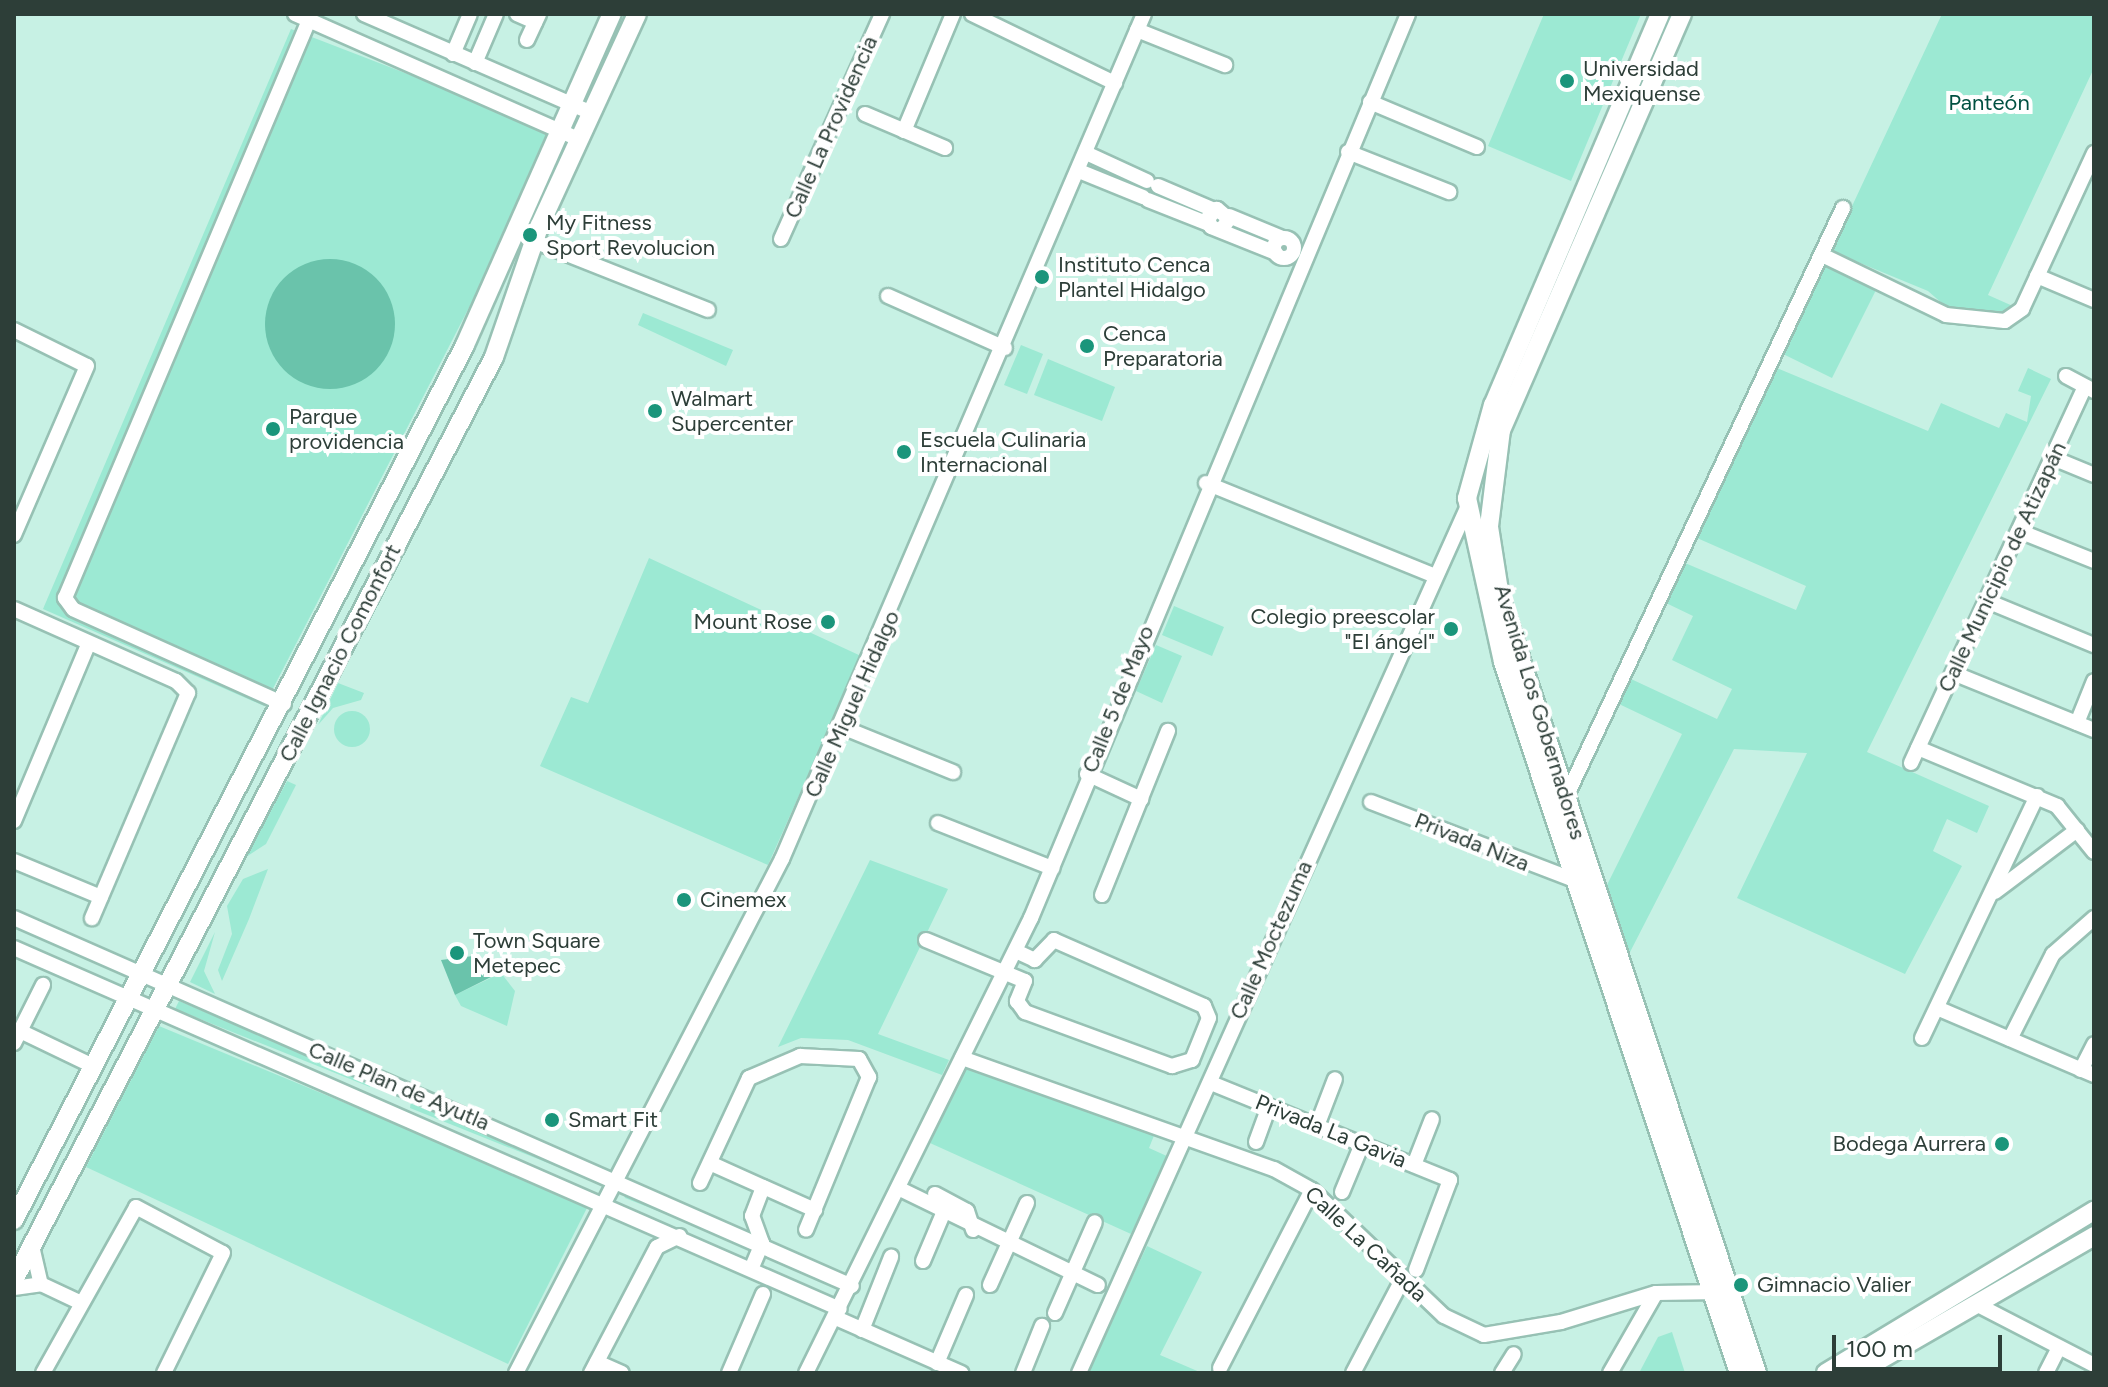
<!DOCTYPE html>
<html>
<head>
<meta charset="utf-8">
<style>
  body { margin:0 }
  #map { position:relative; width:2108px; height:1387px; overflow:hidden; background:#c7f1e4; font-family:Figtree,sans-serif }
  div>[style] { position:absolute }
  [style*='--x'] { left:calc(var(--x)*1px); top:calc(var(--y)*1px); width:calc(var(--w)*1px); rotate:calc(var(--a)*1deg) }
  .green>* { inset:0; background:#9ce9d3 }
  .round { border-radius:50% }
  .water>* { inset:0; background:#6ac3ab }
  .roads { filter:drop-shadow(2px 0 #97c1b4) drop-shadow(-2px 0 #97c1b4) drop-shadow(0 2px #97c1b4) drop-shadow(0 -2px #97c1b4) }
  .street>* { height:14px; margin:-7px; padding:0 7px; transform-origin:7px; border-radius:7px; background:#fff }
  .street>.ring { margin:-7px; padding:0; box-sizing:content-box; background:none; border:14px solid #fff; border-radius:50% }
  .secondary>* { height:18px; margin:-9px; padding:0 9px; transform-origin:9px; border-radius:9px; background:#fff }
  .dots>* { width:22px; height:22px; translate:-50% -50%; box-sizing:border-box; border:4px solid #fff; border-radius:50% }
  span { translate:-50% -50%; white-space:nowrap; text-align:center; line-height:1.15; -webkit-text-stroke:8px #fff; paint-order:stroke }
  .poi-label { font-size:22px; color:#2d3e38 }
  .left { translate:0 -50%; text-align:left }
  .right { translate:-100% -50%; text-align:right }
  .park-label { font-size:22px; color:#005041 }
  .street-label { font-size:22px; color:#2d3e38 }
  .frame { position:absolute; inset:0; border:16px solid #2d3e38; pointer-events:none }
  .scale { position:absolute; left:1832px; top:1335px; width:170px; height:36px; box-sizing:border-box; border:4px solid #2d3e38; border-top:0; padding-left:10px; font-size:24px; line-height:28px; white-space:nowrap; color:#2d3e38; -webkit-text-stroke:6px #fff; paint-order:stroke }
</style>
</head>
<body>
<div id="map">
  <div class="green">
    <div style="clip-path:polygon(1544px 14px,1641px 14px,1571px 181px,1488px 146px)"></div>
    <div style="clip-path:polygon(1942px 14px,2094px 14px,2094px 68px,1988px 295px,2015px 307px,2000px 315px,1952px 312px,1928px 291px,1831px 251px)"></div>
    <div style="clip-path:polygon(291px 29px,550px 129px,495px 257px,264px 706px,43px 609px)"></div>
    <div style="clip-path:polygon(1826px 266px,1876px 290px,1832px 378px,1783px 354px)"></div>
    <div style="clip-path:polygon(643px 313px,733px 350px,726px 366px,638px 325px)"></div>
    <div style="clip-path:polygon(1021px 345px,1043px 354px,1027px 394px,1004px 385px)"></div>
    <div style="clip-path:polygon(1048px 359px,1115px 387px,1102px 421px,1034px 395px)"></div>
    <div style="clip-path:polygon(1777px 368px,1928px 431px,1941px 403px,1999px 428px,2006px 413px,2027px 422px,2031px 396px,2018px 391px,2028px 368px,2051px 379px,1867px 752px,1989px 806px,1977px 833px,1947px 819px,1933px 851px,1962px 866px,1905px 974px,1737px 898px,1807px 753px,1734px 749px,1628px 956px,1605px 889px,1682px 734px,1619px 704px,1631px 679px,1717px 719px,1732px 689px,1672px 660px,1693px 616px,1666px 603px,1685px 563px,1796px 610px,1806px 586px,1697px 538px)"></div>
    <div style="clip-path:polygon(649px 558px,861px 656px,768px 865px,540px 766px,571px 697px,588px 703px)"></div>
    <div style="clip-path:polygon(1174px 606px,1224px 627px,1212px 656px,1162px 635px)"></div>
    <div style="clip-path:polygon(1156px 645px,1182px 656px,1162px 703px,1136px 691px)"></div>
    <div style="clip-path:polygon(338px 683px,364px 693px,361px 700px,333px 708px,318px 725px)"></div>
    <div class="round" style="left:334px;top:711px;width:36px;height:36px"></div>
    <div style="clip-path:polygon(287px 781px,296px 785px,266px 844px,246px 857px)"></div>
    <div style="clip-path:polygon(870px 860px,948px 889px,878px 1034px,949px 1060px,942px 1075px,848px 1040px,801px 1038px,778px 1047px)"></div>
    <div style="clip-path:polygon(268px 869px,249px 919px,222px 981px,218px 970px,232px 934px,227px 906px,243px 879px)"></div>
    <div style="clip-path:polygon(215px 932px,204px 971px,215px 994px,190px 982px)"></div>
    <div style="clip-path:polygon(501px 973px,515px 991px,507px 1026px,461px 1006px,455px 995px)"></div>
    <div style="clip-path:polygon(179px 1001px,368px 1080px,370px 1087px,175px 1009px)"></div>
    <div style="clip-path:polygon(159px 1026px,589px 1204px,508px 1364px,86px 1167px)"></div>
    <div style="clip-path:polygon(967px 1066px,1155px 1133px,1149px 1148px,1169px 1157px,1131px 1234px,930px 1143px)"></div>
    <div style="clip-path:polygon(411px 1099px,604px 1183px,603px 1185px,410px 1108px)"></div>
    <div style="clip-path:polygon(623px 1193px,749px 1247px,625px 1198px)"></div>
    <div style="clip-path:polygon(1147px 1246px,1202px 1272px,1160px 1355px,1202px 1373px,1087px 1373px)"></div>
    <div style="clip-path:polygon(1672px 1332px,1685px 1373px,1639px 1373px,1658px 1337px)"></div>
  </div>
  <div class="water">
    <div class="round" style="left:265px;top:259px;width:130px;height:130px"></div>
    <div style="clip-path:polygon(473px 956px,503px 971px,455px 995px,441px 960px)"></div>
  </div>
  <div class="roads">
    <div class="street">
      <div style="--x:295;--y:14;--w:310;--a:23.8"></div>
      <div style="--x:364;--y:14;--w:249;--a:23.5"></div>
      <div style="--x:517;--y:14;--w:20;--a:24"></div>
      <div style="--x:972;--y:14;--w:159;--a:25.8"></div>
      <div style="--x:1137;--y:30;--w:95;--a:21.7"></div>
      <div style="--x:527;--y:40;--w:29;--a:-65"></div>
      <div style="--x:453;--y:54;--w:43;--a:-67"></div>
      <div style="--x:475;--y:63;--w:53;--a:-66.8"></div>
      <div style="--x:1370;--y:102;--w:116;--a:22.8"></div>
      <div style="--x:865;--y:114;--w:87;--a:23"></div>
      <div style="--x:904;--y:131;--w:127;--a:-67.3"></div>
      <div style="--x:1348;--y:152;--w:109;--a:21.6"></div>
      <div style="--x:1086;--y:153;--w:67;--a:24.7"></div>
      <div style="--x:1079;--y:171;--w:69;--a:22.1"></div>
      <div style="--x:1158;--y:186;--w:61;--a:23.2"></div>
      <div style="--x:1148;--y:200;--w:66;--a:21.5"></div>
      <div style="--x:1229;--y:216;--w:57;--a:22.5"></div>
      <div style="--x:1221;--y:230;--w:14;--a:-54"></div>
      <div style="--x:1229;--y:219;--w:16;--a:-140"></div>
      <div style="--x:1217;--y:209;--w:13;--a:135"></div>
      <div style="--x:1208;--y:218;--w:9;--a:72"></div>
      <div style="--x:1211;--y:227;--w:70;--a:21.8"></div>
      <div class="ring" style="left:1274px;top:238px;width:6px;height:6px"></div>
      <div style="--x:781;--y:239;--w:247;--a:-65.8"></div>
      <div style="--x:534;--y:241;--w:187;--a:21.6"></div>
      <div style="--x:1822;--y:255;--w:138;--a:25.8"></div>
      <div style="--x:1946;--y:315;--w:59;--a:5.8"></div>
      <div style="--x:2005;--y:321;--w:21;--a:-35"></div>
      <div style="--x:2022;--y:309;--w:172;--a:-65.2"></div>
      <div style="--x:2037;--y:276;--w:62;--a:22.8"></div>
      <div style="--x:888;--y:296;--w:128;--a:24"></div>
      <div style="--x:14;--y:330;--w:81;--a:26.3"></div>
      <div style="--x:87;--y:366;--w:184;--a:113.4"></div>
      <div style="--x:2066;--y:376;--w:32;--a:28"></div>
      <div style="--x:2053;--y:458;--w:44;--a:22.5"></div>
      <div style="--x:1206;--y:483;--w:245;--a:22.1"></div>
      <div style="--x:2019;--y:531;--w:81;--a:21.8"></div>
      <div style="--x:1987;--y:601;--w:116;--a:22.4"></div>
      <div style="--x:14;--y:609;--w:177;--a:24"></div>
      <div style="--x:176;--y:681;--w:17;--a:45"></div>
      <div style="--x:188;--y:693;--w:245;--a:113.1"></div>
      <div style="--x:1953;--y:673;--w:152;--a:22"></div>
      <div style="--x:284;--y:704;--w:231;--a:-155.8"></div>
      <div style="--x:73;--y:609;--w:14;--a:-126"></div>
      <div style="--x:65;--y:598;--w:627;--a:-67.11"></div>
      <div style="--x:2077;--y:723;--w:45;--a:-68"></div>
      <div style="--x:842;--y:727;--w:120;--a:22.1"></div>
      <div style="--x:1918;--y:748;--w:151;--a:22.6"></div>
      <div style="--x:2057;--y:806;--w:59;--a:51.2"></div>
      <div style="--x:1911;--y:763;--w:414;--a:-65.2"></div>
      <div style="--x:1087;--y:774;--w:60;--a:24.8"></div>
      <div style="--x:1566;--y:797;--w:651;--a:-64.81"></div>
      <div style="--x:1371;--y:802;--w:217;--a:21"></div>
      <div style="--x:14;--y:821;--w:193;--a:-67.2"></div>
      <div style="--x:938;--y:823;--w:123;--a:21.5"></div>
      <div style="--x:14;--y:861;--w:94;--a:22.5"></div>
      <div style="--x:1995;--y:892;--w:103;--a:-37.1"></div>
      <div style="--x:1102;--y:895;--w:177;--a:-68.1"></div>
      <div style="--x:14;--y:918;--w:915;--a:23.71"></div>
      <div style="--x:926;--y:940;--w:107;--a:22.5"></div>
      <div style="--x:1025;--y:981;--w:22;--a:112"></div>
      <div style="--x:1017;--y:1001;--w:14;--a:54"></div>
      <div style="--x:1025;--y:1012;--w:157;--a:20.2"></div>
      <div style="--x:1172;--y:1066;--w:21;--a:-17"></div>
      <div style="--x:1192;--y:1060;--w:45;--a:-68"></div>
      <div style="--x:1209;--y:1018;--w:13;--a:-113"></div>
      <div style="--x:1204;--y:1006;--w:164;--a:-156.3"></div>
      <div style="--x:1054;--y:940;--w:28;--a:134"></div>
      <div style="--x:1035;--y:960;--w:21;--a:-155"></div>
      <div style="--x:14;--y:948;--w:901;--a:23.61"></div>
      <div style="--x:1937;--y:1008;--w:171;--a:23.1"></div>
      <div style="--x:20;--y:1031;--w:83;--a:25.6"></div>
      <div style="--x:1922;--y:1038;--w:268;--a:-64.6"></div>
      <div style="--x:2010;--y:1039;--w:95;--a:-63.2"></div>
      <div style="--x:2053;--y:954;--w:55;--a:-41.3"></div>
      <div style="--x:14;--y:1043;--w:65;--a:-63.4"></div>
      <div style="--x:962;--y:1058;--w:331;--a:19.6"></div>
      <div style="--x:1274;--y:1169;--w:43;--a:28.9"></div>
      <div style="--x:1312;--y:1190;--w:182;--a:43.7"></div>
      <div style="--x:1444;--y:1316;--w:44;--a:25.4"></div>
      <div style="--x:1484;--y:1335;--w:78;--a:-9.6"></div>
      <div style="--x:1561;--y:1322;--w:99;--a:-17"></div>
      <div style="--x:1656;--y:1293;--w:65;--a:-0.9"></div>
      <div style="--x:2081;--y:1070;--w:29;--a:-63"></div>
      <div style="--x:1211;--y:1083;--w:258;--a:22.1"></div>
      <div style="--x:1450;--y:1180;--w:96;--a:110.7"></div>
      <div style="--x:1317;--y:1126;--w:50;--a:-69"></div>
      <div style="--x:1256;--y:1142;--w:38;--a:-70"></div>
      <div style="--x:712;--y:1164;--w:113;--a:24.1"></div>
      <div style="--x:1414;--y:1165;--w:49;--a:-68.6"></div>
      <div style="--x:700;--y:1183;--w:116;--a:-65"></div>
      <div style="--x:749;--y:1078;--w:56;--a:-23.3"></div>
      <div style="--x:800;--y:1056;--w:59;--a:2.9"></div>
      <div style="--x:859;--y:1059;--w:21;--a:61"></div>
      <div style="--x:869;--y:1077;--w:165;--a:112.4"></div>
      <div style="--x:900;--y:1189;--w:220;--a:25.9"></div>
      <div style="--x:1342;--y:1192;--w:52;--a:-67.4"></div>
      <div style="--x:935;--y:1194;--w:36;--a:28"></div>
      <div style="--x:967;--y:1211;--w:20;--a:72"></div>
      <div style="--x:32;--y:1246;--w:39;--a:77"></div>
      <div style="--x:923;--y:1261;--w:56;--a:-67.1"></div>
      <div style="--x:752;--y:1267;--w:26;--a:-67"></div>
      <div style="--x:762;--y:1243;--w:29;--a:-110"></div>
      <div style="--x:752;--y:1216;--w:31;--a:-69"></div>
      <div style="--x:990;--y:1285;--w:90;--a:-65.7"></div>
      <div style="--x:14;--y:1288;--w:27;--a:-8"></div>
      <div style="--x:41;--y:1284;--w:42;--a:25.3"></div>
      <div style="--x:1976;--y:1304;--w:133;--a:27.3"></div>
      <div style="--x:1055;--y:1313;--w:99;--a:-66.3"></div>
      <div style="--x:836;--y:1318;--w:137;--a:23.7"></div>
      <div style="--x:862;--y:1330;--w:79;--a:-68.3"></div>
      <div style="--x:597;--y:1362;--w:27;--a:24"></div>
      <div style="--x:937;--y:1363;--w:74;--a:-66.9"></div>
      <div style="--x:1220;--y:1368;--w:200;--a:-62.7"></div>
      <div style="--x:43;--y:1373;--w:190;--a:-60.7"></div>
      <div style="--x:136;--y:1207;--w:98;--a:27.9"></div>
      <div style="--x:223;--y:1253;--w:134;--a:116.2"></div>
      <div style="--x:516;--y:1373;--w:579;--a:-62.64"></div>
      <div style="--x:782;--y:859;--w:919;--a:-66.81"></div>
      <div style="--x:591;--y:1373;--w:142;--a:-62.4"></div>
      <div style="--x:657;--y:1247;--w:25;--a:-26"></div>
      <div style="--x:729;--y:1373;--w:86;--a:-66.7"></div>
      <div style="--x:806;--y:1373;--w:508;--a:-63.69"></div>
      <div style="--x:1031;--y:918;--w:979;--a:-67.36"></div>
      <div style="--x:1023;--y:1373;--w:51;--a:-68"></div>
      <div style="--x:1079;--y:1373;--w:948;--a:-65.84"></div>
      <div style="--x:1353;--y:1373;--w:105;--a:-62.2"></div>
      <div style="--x:1502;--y:1373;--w:22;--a:-58"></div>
      <div style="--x:1610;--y:1373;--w:92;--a:-60.1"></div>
      <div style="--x:2046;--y:1373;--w:27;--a:-63"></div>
    </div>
    <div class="secondary">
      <div style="--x:1660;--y:14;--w:425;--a:113.1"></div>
      <div style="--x:1493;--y:405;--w:97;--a:105.6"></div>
      <div style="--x:1467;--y:498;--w:168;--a:77.6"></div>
      <div style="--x:1503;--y:662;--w:749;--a:71.64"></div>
      <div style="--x:1682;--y:14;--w:454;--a:113.5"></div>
      <div style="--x:1501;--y:430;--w:98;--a:97.1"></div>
      <div style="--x:1489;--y:527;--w:71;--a:81.1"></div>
      <div style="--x:1500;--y:597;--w:817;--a:71.68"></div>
      <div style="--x:14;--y:1220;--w:984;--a:-62.73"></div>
      <div style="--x:465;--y:345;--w:362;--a:-66.1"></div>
      <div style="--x:14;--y:1280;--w:1040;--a:-62.52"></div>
      <div style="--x:494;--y:357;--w:138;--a:-70.9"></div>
      <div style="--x:539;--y:227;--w:234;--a:-65.3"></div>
      <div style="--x:1826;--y:1373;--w:313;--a:-31.2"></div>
      <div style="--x:1857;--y:1373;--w:274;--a:-30"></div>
    </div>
  </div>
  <div class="dots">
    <div style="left:1567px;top:81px;background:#1b957b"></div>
    <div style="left:530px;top:235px;background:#1b957b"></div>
    <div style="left:1042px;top:277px;background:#1b957b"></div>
    <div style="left:1087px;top:346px;background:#1b957b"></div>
    <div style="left:655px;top:411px;background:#1b957b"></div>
    <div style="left:273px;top:429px;background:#1b957b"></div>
    <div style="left:904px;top:452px;background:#1b957b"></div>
    <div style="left:828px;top:622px;background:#1b957b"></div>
    <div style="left:1451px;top:629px;background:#1b957b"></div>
    <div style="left:684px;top:900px;background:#1b957b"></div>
    <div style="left:457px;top:953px;background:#1b957b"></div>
    <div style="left:552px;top:1120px;background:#1b957b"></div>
    <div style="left:2002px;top:1144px;background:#1b957b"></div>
    <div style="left:1741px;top:1285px;background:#1b957b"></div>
  </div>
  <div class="poi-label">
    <span class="left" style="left:1583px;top:81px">Universidad<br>Mexiquense</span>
    <span class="left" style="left:546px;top:235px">My Fitness<br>Sport Revolucion</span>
    <span class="left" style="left:1058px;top:277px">Instituto Cenca<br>Plantel Hidalgo</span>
    <span class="left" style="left:1103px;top:346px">Cenca<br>Preparatoria</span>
    <span class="left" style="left:671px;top:411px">Walmart<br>Supercenter</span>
    <span class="left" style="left:289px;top:429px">Parque<br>providencia</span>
    <span class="left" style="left:920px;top:452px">Escuela Culinaria<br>Internacional</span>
    <span class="right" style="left:1435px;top:629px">Colegio preescolar<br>"El ángel"</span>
    <span class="right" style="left:812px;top:622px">Mount Rose</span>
    <span class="left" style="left:700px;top:900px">Cinemex</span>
    <span class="left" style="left:473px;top:953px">Town Square<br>Metepec</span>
    <span class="left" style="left:568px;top:1120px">Smart Fit</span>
    <span class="right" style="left:1986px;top:1144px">Bodega Aurrera</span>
    <span class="left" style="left:1757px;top:1285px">Gimnacio Valier</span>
  </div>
  <div class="park-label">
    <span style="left:1989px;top:103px">Panteón</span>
  </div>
  <div class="street-label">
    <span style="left:831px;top:127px;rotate:-66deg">Calle La Providencia</span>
    <span style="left:2002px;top:567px;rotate:-65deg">Calle Municipio de Atizapán</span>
    <span style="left:340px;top:653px;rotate:-63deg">Calle Ignacio Comonfort</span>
    <span style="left:1118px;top:699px;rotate:-68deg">Calle 5 de Mayo</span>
    <span style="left:852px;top:704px;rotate:-66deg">Calle Miguel Hidalgo</span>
    <span style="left:1540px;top:712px;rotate:73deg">Avenida Los Gobernadores</span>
    <span style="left:1472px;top:842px;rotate:22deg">Privada Niza</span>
    <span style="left:1271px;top:940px;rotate:-66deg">Calle Moctezuma</span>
    <span style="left:399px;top:1086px;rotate:23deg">Calle Plan de Ayutla</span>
    <span style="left:1331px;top:1131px;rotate:22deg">Privada La Gavia</span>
    <span style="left:1366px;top:1244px;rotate:43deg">Calle La Cañada</span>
  </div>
  <div class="frame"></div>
  <div class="scale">100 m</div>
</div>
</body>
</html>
